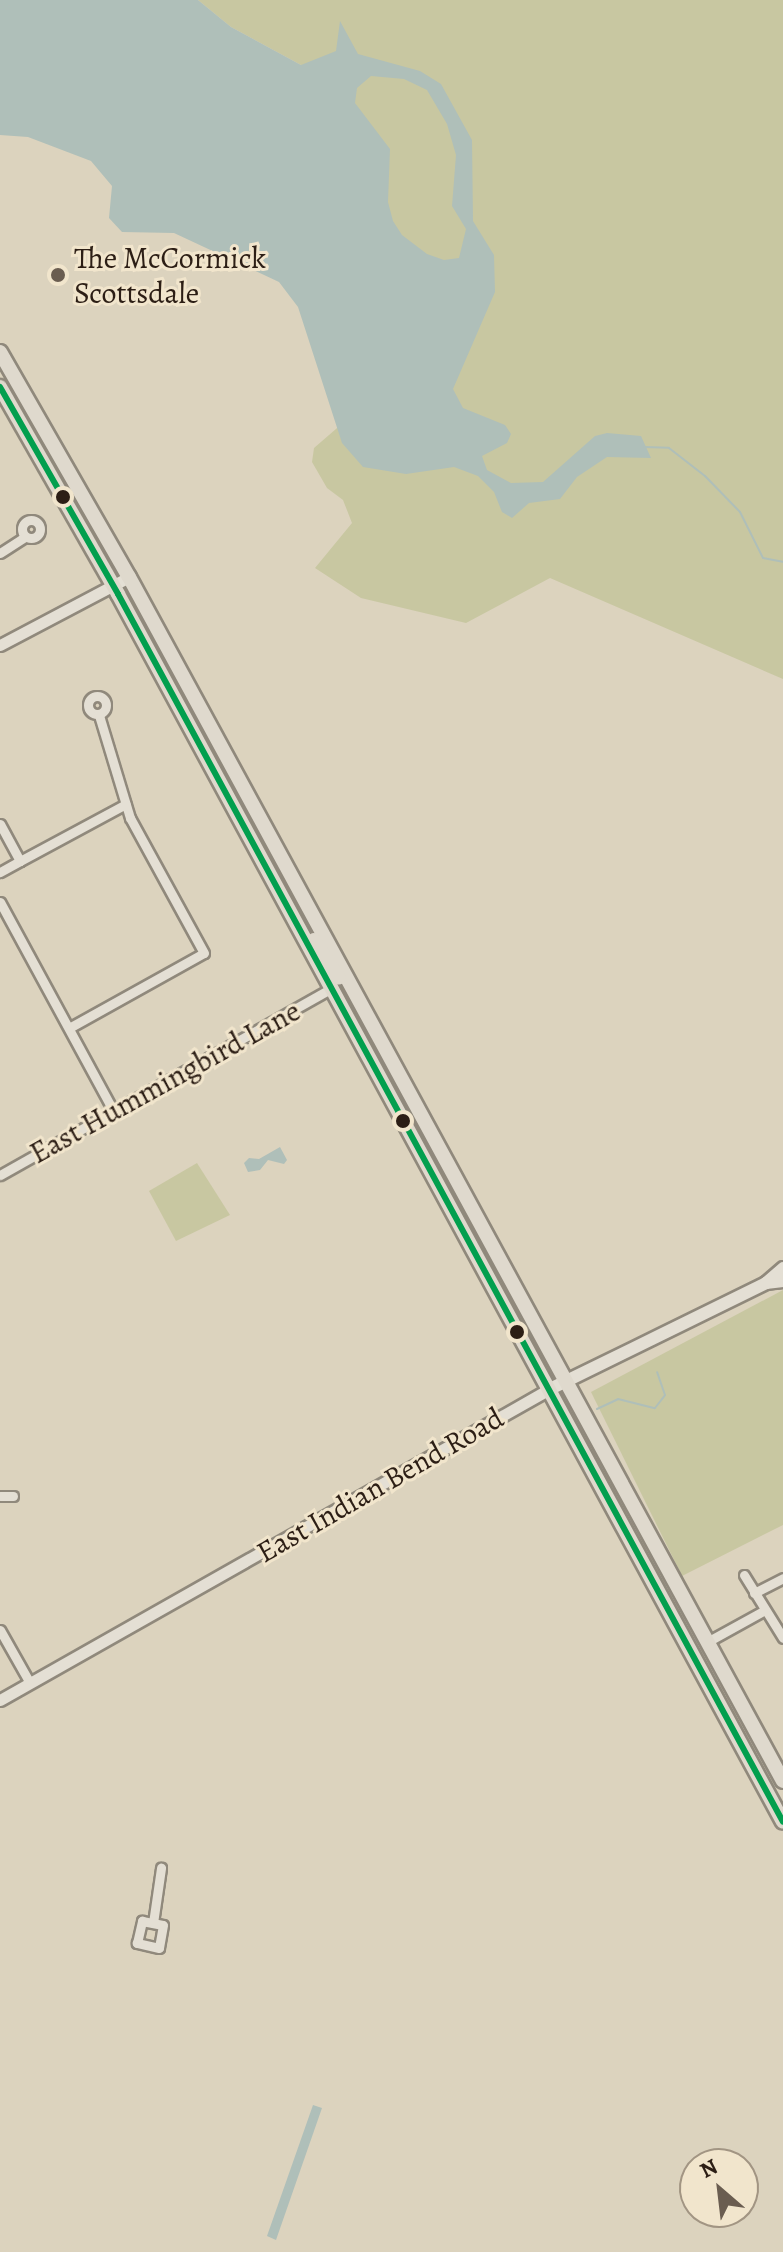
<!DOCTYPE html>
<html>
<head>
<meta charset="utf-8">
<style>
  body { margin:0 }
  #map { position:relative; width:783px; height:2252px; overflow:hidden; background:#dcd3be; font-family:Alegreya,serif }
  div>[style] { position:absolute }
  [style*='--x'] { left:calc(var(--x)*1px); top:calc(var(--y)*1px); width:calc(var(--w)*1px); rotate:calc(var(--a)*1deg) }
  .green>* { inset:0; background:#c8c7a1 }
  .water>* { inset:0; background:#afbfb9 }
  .stream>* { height:2px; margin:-1px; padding:0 1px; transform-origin:1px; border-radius:1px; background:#afbfb9 }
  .roads { filter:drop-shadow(2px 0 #90897c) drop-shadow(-2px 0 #90897c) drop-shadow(0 2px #90897c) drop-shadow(0 -2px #90897c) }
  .minor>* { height:9px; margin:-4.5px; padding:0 4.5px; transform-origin:4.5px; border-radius:4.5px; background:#e4dfd4 }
  .minor>.ring { margin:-4.5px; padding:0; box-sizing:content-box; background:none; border:9px solid #e4dfd4; border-radius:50% }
  .tertiary>* { height:11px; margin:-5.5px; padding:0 5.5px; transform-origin:5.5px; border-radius:5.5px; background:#e4dfd4 }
  .secondary>* { height:12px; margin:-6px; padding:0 6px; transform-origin:6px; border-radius:6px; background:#e4dfd4 }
  .primary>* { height:14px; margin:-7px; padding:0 7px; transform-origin:7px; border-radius:7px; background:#dfd9cd }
  .bus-1>* { height:6px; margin:-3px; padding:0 3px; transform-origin:3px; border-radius:3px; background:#029f4e }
  .dots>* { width:22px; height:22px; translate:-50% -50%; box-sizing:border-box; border:4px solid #f1e5cc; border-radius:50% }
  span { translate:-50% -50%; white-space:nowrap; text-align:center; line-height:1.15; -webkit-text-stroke:6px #f1e5cc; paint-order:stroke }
  .poi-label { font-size:30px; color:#2c1e15 }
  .left { translate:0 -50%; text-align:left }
  .street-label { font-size:30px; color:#2c1e15 }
  .north { position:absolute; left:679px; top:2148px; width:80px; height:80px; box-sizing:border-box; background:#f1e5cc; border:2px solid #a29583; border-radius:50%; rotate:332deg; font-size:22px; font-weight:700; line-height:32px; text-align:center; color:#2c1e15 }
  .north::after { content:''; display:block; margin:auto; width:28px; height:36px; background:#6a5d50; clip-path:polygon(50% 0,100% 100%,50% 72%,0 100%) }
</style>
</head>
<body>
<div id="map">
  <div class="green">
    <div style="clip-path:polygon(198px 0,783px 0,783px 679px,550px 578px,466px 623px,361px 598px,315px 568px,352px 523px,343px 500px,327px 488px,312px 462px,314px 448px,411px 364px,301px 65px,231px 27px)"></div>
    <div style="clip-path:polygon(197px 1163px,230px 1215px,176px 1241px,149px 1191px)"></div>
    <div style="clip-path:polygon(783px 1290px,783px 1525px,682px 1576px,591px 1392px)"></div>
  </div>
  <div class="water">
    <div style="clip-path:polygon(evenodd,0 0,198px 0,231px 27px,301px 65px,336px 51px,340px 21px,358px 54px,420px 71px,441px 84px,472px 140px,473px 221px,494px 255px,495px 292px,453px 389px,463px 408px,505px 425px,511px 434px,507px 443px,482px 456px,487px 470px,511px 483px,543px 482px,595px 436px,607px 433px,641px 436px,651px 458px,607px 457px,577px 477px,560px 499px,529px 503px,512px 518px,502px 512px,494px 492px,478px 476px,454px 467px,406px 474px,363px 467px,342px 443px,298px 307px,279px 282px,174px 233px,122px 232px,109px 218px,112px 186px,91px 161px,28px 137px,0 135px,0 0,371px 76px,404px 79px,427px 90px,447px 124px,456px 155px,452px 206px,466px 229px,459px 258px,444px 260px,427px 254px,402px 235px,393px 221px,388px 202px,390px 149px,355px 103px,357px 88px,371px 76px)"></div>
    <div style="clip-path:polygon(280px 1147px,287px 1160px,284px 1164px,268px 1160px,260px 1170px,248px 1172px,244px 1163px,249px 1158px,259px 1159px)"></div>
    <div style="clip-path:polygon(313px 2105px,322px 2108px,276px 2240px,267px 2236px)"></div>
  </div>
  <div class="stream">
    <div style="--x:644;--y:447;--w:25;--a:2"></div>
    <div style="--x:669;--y:448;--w:46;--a:37.9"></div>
    <div style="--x:705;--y:476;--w:50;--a:45.8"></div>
    <div style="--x:740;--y:512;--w:51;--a:63.4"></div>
    <div style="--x:763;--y:558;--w:20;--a:11"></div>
    <div style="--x:597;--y:1409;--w:23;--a:-25"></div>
    <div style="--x:618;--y:1399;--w:38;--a:14"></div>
    <div style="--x:655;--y:1408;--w:16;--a:-52"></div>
    <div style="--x:665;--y:1395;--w:24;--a:-109"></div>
  </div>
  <div class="roads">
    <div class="minor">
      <div class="ring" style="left:22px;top:520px;width:9px;height:9px"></div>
      <div style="--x:0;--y:553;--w:30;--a:-33"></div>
      <div class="ring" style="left:88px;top:696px;width:9px;height:9px"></div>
      <div style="--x:0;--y:824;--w:42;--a:61.6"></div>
      <div style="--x:20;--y:861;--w:23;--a:151"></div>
      <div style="--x:20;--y:861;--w:120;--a:-28.3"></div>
      <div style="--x:0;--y:902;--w:239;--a:61.5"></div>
      <div style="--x:69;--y:1028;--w:154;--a:-29.1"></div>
      <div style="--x:204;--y:953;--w:154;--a:-118.7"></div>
      <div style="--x:130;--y:818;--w:108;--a:-106.8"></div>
      <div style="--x:0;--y:1175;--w:379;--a:-29.4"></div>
      <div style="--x:0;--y:1496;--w:13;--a:0"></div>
      <div style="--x:744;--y:1575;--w:74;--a:58.2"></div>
      <div style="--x:754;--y:1593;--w:33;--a:-27"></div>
      <div style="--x:0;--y:1630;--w:61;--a:60.5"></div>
      <div style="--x:707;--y:1642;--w:66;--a:-28.9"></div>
      <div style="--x:142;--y:1921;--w:21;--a:11"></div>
      <div style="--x:163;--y:1925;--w:23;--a:100"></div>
      <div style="--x:159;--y:1948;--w:23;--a:-167"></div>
      <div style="--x:137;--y:1943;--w:23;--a:-77"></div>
      <div style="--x:153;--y:1923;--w:56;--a:-81.7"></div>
    </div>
    <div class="tertiary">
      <div style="--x:0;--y:645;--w:146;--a:-27.8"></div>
      <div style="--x:0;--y:1700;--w:627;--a:-29.51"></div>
    </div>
    <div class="secondary">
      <div style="--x:766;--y:1283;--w:17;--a:-7"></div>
      <div style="--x:546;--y:1391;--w:245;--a:-26.1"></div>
      <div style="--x:766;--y:1283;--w:23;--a:-41"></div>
    </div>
    <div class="primary">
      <div style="--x:0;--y:352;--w:259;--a:60.2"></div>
      <div style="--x:129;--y:577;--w:1370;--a:61.49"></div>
      <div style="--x:0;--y:387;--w:238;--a:60.3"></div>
      <div style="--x:118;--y:594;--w:1396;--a:61.56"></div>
      <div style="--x:314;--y:940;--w:45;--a:56.7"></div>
    </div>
  </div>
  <div class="bus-1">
    <div style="--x:0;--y:387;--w:238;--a:60.3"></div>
    <div style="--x:118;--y:594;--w:1396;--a:61.56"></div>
  </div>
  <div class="dots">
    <div style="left:58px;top:275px;background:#6a5d50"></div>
    <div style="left:63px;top:497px;background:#2c1e15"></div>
    <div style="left:403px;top:1121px;background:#2c1e15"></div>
    <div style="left:517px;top:1332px;background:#2c1e15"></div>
  </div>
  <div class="poi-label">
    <span class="left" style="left:74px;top:275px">The McCormick<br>Scottsdale</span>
  </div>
  <div class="street-label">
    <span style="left:165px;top:1082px;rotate:-29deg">East Hummingbird Lane</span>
    <span style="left:380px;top:1485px;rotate:-30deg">East Indian Bend Road</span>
  </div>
  <div class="north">N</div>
</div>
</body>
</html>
